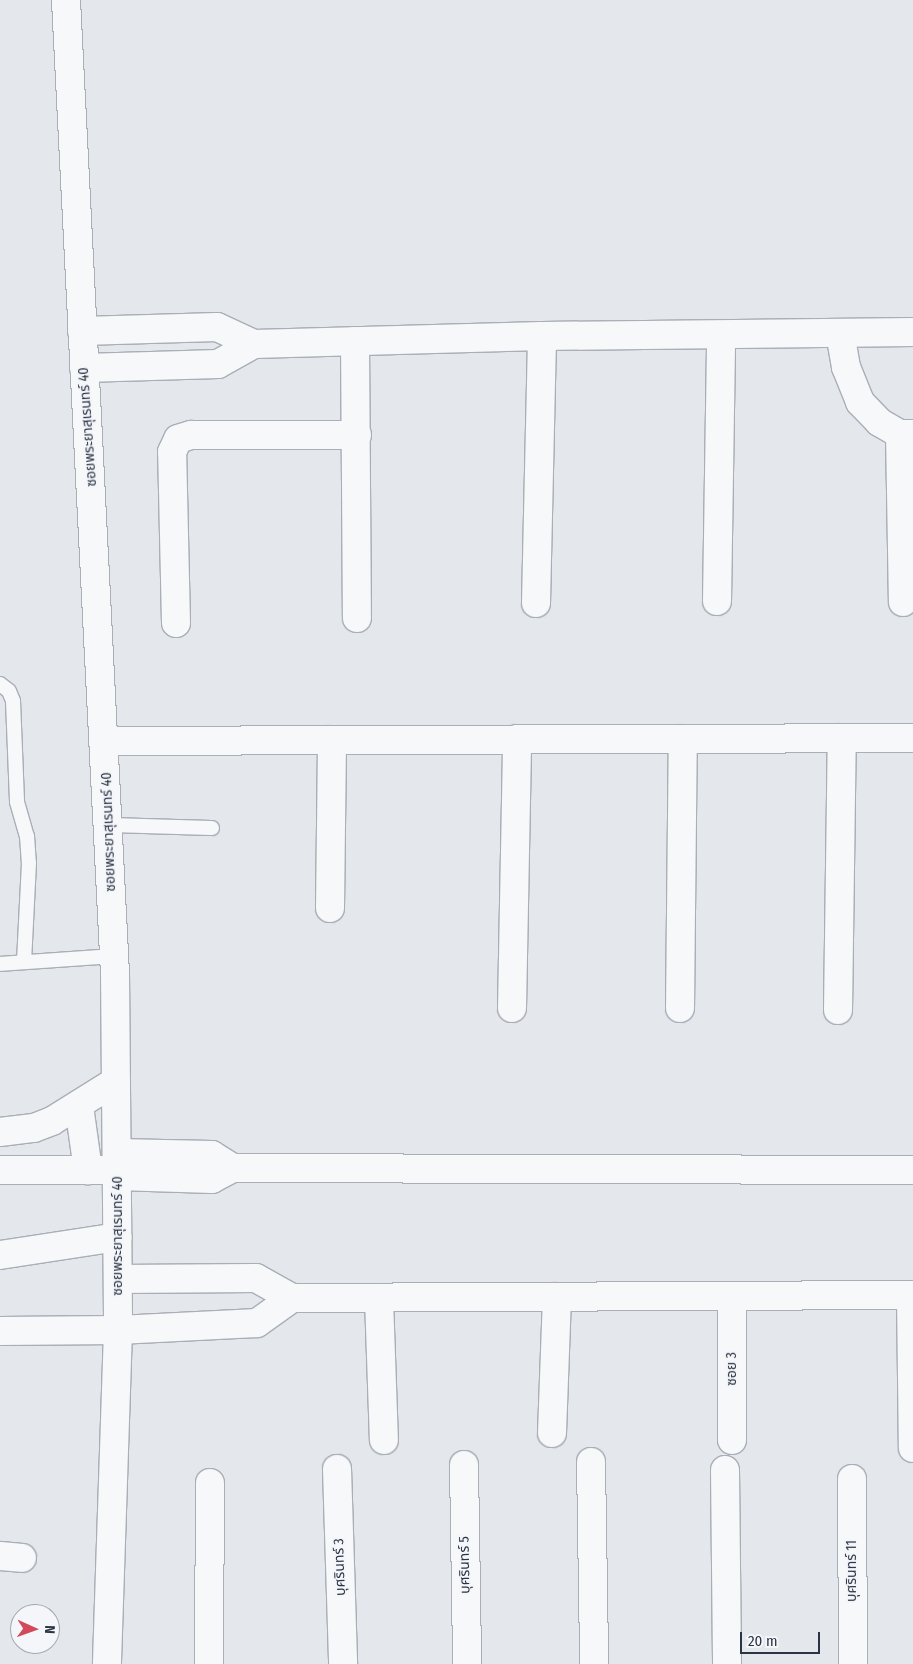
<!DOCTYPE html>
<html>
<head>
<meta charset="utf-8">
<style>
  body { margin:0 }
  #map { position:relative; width:913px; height:1664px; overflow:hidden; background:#e4e7ec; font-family:"Fira Sans Condensed","Noto Sans Thai",sans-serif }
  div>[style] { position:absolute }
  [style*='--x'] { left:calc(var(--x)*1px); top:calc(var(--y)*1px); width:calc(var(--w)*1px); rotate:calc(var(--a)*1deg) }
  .roads { filter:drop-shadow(1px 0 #a9aeb7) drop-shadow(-1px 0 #a9aeb7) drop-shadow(0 1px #a9aeb7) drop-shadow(0 -1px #a9aeb7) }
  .service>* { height:14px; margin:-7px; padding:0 7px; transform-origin:7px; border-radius:7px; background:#f7f8fa }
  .minor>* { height:28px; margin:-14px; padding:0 14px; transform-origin:14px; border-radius:14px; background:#f7f8fa }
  span { translate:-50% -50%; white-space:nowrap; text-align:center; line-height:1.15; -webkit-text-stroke:4px #f4f6f9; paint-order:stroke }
  .street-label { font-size:14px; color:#2b3445 }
  .north { position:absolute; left:10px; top:1604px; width:50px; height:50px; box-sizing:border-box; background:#f4f6f9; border:1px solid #a4a8b1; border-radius:50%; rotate:92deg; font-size:14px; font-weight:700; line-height:20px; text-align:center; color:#2b3445 }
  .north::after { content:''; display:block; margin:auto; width:18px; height:22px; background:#d1495b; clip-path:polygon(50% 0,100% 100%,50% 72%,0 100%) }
  .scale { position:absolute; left:740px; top:1632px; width:80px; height:22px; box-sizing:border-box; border:2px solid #2b3445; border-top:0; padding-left:6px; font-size:15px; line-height:18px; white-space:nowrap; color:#2b3445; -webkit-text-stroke:4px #f4f6f9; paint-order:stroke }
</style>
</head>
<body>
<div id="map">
  <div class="roads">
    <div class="service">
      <div style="--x:0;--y:684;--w:11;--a:38"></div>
      <div style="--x:9;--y:691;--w:11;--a:68"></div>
      <div style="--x:13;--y:701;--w:101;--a:87.7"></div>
      <div style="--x:17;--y:802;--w:35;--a:74"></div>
      <div style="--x:27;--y:836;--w:27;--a:86"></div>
      <div style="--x:29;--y:863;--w:98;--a:92.9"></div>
      <div style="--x:109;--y:825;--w:103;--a:1.7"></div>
      <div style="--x:0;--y:964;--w:114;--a:-4"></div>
    </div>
    <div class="minor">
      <div style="--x:66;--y:0;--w:974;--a:87.12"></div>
      <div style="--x:115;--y:973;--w:357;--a:89.5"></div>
      <div style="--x:118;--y:1330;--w:334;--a:91.9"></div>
      <div style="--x:82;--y:331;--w:135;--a:-1.7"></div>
      <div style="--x:217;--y:327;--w:41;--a:24.7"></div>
      <div style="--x:254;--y:344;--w:288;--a:-1.6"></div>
      <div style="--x:542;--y:336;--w:371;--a:-0.6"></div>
      <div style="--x:840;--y:333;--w:35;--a:80"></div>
      <div style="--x:846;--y:367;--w:38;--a:68"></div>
      <div style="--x:860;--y:402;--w:28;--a:46"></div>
      <div style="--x:879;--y:422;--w:24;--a:30"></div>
      <div style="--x:900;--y:434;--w:13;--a:0"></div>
      <div style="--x:355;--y:341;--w:277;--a:89.6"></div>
      <div style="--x:84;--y:368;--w:134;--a:-1.7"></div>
      <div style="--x:218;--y:364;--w:41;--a:-29.1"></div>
      <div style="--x:900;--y:434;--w:168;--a:89"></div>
      <div style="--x:717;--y:601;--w:266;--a:-89.1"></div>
      <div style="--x:536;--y:603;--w:267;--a:-88.7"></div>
      <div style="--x:176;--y:623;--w:171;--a:-91.3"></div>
      <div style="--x:172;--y:452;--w:14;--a:-65"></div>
      <div style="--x:178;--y:439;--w:14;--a:-17"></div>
      <div style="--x:191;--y:435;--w:166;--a:0"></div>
      <div style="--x:106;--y:741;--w:807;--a:-0.21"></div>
      <div style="--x:330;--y:908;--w:168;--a:-89.3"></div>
      <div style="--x:512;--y:1008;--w:269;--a:-88.9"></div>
      <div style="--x:680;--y:1008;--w:269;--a:-89.4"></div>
      <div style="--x:838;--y:1010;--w:272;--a:-89.2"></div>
      <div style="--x:79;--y:1106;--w:65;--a:82"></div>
      <div style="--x:0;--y:1132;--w:34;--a:-7"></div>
      <div style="--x:34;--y:1128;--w:19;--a:-21"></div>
      <div style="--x:52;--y:1121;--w:75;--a:-32"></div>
      <div style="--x:117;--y:1153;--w:95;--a:1.2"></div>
      <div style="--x:212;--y:1155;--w:25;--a:32"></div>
      <div style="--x:0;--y:1170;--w:118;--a:0"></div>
      <div style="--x:117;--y:1176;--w:95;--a:1.8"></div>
      <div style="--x:212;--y:1179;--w:24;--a:-28"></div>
      <div style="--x:233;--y:1168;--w:680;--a:0.17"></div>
      <div style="--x:0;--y:1255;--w:119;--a:-8.7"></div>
      <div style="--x:118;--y:1279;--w:138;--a:-0.4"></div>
      <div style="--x:256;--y:1278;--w:41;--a:29.1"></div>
      <div style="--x:292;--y:1298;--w:621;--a:-0.28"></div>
      <div style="--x:911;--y:1295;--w:153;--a:89.3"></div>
      <div style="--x:379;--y:1299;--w:141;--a:88"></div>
      <div style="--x:0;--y:1331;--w:118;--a:-0.5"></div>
      <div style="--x:118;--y:1330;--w:139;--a:-2.9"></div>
      <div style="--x:257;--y:1323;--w:43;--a:-35.5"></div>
      <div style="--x:552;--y:1433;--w:136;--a:-87.9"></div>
      <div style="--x:732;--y:1440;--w:142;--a:-90"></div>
      <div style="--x:591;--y:1462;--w:202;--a:89.1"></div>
      <div style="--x:464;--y:1465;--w:199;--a:89.1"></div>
      <div style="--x:337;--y:1469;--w:195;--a:88.2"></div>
      <div style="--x:725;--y:1470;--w:194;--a:89.4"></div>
      <div style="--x:852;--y:1479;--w:185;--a:89.7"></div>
      <div style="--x:0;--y:1556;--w:22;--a:5"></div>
      <div style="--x:209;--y:1664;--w:181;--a:-89.7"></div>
    </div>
  </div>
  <div class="street-label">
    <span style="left:88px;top:427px;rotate:-94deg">ซอยพระยาสุเรนทร์ 40</span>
    <span style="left:109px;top:832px;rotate:-92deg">ซอยพระยาสุเรนทร์ 40</span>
    <span style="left:118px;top:1236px;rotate:-90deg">ซอยพระยาสุเรนทร์ 40</span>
    <span style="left:732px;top:1369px;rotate:-90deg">ซอย 3</span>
    <span style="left:465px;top:1565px;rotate:-91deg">บุศรินทร์ 5</span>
    <span style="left:340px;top:1567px;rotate:-92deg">บุศรินทร์ 3</span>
    <span style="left:852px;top:1571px;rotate:-90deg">บุศรินทร์ 11</span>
  </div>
  <div class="north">N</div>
  <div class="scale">20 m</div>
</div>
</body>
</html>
